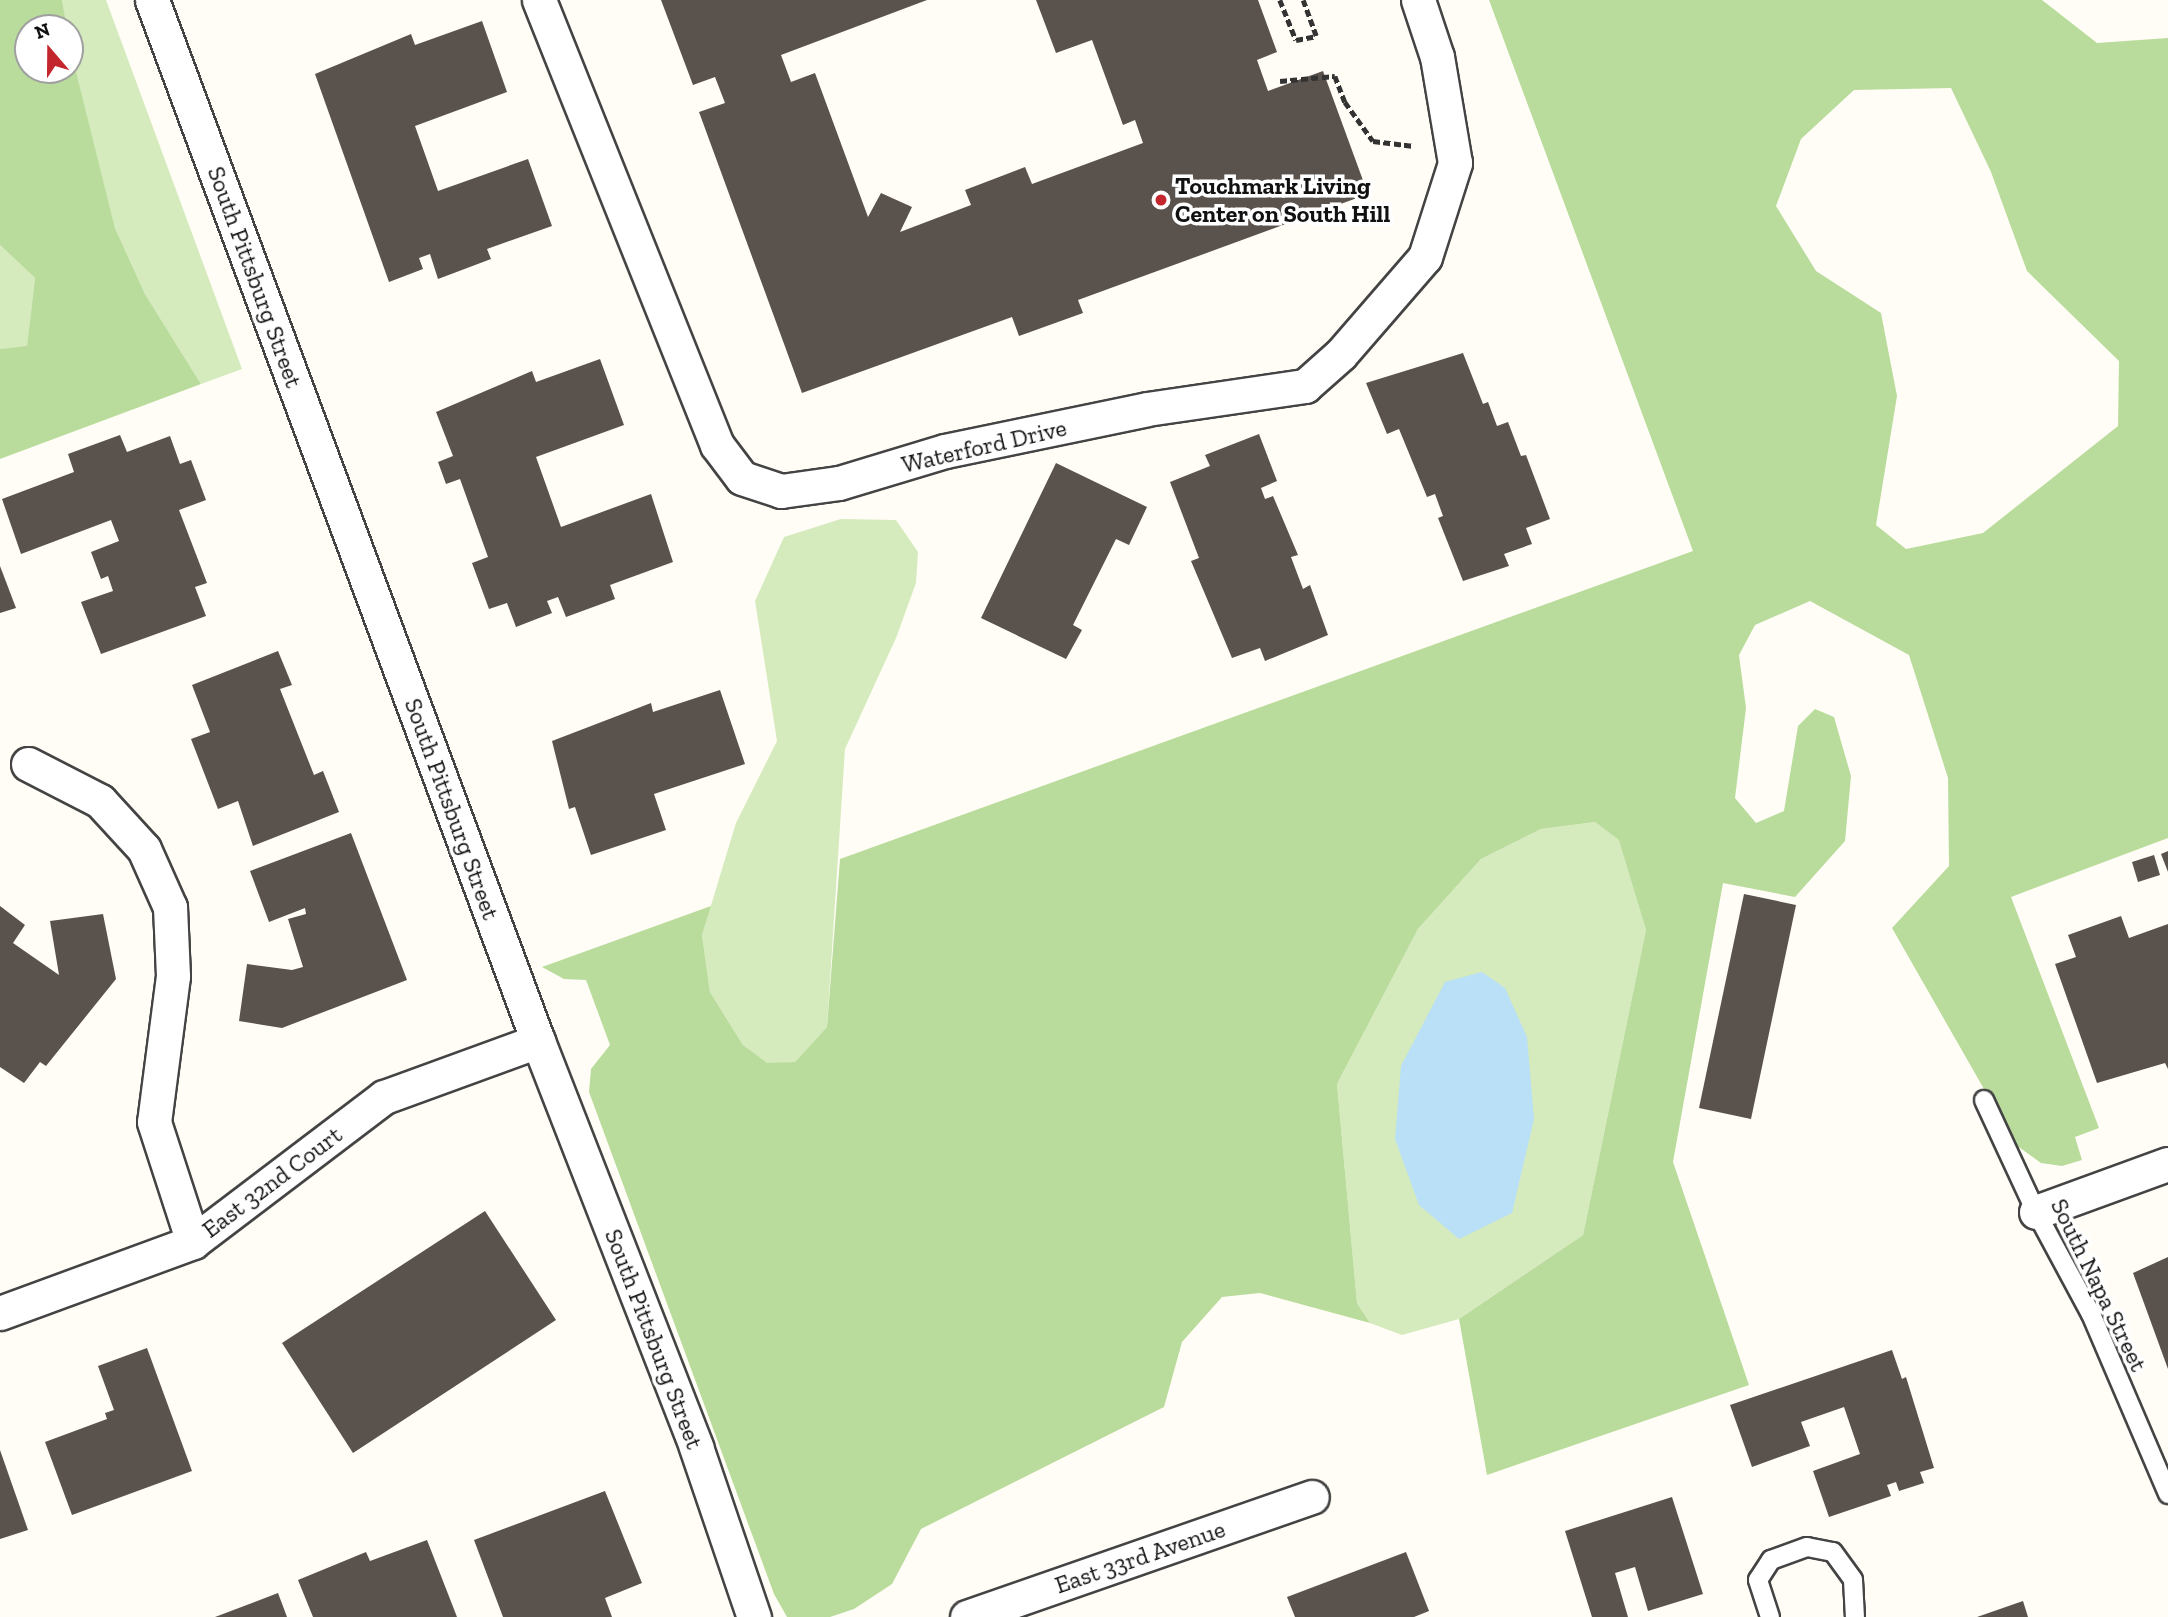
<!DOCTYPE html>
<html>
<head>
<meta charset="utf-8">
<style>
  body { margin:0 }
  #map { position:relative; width:2168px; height:1617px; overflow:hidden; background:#fffdf5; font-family:"Zilla Slab",serif }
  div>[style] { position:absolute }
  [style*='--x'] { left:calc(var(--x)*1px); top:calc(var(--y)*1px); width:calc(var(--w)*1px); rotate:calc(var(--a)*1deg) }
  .green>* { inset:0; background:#d5ebbd }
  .forest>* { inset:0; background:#b9dc9c }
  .water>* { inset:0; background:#b9e0f7 }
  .building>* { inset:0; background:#5a524d }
  .path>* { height:4.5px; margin-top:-2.25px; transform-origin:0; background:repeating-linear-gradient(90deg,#333 0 7px,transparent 0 10.5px) }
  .roads { filter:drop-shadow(2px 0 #444) drop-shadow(-2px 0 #444) drop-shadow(0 2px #444) drop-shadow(0 -2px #444) }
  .lane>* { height:18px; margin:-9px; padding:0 9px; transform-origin:9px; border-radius:9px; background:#fff }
  .street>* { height:33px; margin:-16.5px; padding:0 16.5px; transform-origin:16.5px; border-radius:16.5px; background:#fff }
  .dots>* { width:19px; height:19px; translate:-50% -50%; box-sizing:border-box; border:4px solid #fff; border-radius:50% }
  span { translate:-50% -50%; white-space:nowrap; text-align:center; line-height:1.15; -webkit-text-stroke:7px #fff; paint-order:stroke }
  .poi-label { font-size:24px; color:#111; font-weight:700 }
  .left { translate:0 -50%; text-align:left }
  .street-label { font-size:24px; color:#111 }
  .north { position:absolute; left:14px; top:14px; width:70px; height:70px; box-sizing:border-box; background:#fff; border:2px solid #a0a0a0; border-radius:50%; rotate:340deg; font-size:19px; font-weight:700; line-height:28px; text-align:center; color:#111 }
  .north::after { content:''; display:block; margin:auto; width:24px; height:32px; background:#c4262e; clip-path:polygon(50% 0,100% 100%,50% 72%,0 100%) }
</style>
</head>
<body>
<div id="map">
  <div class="green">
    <div style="clip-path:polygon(62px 0,106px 0,242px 369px,201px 384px,145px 294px,115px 228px,73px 64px)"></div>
    <div style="clip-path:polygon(0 245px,35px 278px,27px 347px,0 349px)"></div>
    <div style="clip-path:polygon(841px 519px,896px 520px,918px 552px,916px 583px,896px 638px,845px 749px,827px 1027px,795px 1062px,767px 1064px,743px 1045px,710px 992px,702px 935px,736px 823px,777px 741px,755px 601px,784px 537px)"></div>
    <div style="clip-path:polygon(1595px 822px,1620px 840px,1646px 930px,1583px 1235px,1459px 1319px,1402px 1335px,1370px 1323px,1357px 1303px,1337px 1084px,1418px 929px,1481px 859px,1541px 829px)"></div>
  </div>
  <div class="forest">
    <div style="clip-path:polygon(0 0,62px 0,67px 28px,28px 28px,28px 70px,70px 70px,70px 48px,115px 228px,145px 294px,201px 384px,0 459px,0 349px,27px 346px,35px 278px,0 245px)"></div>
    <div style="clip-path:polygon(evenodd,1489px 0,2042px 0,2097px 43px,2168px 38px,2168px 838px,2011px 897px,2099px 1128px,2075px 1137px,2082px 1160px,2062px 1166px,2041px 1163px,2016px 1145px,1892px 928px,1949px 866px,1948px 778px,1909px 655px,1810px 601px,1755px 625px,1739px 655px,1746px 708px,1735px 798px,1756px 823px,1784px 811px,1798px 726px,1815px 709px,1834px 717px,1851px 776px,1845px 841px,1795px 897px,1723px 883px,1673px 1162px,1749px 1385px,1487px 1475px,1459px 1319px,1583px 1235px,1646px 930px,1619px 840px,1595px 822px,1541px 829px,1481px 859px,1418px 929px,1337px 1084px,1357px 1303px,1370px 1323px,1260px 1293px,1222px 1297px,1182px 1342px,1164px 1407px,921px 1529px,892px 1584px,854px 1609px,830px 1617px,787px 1617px,774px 1594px,589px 1092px,591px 1069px,610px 1045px,586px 980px,564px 979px,542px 967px,711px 906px,702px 935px,710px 992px,743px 1045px,767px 1063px,795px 1062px,827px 1027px,840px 859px,1693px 551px,1489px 0,1951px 88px,1991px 172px,2027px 271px,2119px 361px,2118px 426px,1983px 533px,1906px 549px,1876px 525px,1897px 396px,1881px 313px,1816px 271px,1776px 206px,1801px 139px,1854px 90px,1951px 88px)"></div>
  </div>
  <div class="water">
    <div style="clip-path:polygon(1482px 972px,1505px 988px,1527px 1037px,1534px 1119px,1512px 1213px,1459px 1239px,1419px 1205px,1395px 1139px,1401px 1066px,1445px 982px)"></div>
  </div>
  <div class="building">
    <div style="clip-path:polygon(661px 0,927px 0,781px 55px,791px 82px,815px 73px,868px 217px,881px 193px,912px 207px,900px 232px,971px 205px,965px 190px,1025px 167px,1032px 184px,1143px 143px,1135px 120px,1123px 125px,1092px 40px,1056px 53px,1036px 0,1258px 0,1277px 52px,1257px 60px,1268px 91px,1323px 71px,1368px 194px,1078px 300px,1083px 313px,1019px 336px,1012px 317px,802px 393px,699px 112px,725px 103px,715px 77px,693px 85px)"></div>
    <div style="clip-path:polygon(482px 21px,507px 92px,415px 126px,438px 191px,528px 159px,552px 226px,487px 249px,491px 259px,438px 279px,430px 254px,419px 258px,423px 269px,389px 282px,315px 74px,411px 34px,415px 45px)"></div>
    <div style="clip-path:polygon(1463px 353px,1483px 404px,1488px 402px,1497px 426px,1508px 422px,1521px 456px,1526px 455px,1550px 519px,1526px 528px,1532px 544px,1504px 554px,1509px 566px,1463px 581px,1438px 518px,1443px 516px,1435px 494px,1427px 497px,1399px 429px,1387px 434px,1366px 383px)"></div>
    <div style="clip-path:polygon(600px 359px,624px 425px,536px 457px,561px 527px,651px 494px,673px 562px,610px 585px,615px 599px,566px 617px,558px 597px,547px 601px,552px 613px,516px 627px,507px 603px,489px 609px,472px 563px,488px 557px,460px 479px,446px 484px,438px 462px,453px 456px,436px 412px,532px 371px,536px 382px)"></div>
    <div style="clip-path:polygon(1259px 434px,1277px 481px,1261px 488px,1265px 499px,1273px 496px,1298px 555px,1291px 557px,1303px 589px,1310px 585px,1328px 635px,1265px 661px,1260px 648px,1232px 658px,1191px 561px,1199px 558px,1170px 482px,1210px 466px,1205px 455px)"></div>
    <div style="clip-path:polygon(120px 435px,127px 452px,170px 436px,180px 464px,191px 460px,206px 500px,179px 510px,207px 583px,195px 587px,206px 616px,101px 654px,81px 602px,113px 591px,108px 576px,101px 579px,91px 552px,119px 541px,111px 520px,21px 554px,2px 499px,74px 472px,68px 454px)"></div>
    <div style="clip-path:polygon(1056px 463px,1147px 507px,1129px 545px,1116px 539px,1073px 625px,1082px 630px,1066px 659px,981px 618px)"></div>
    <div style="clip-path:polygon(0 566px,16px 608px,0 613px)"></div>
    <div style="clip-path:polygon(278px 651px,292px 685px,280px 689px,314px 775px,323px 771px,339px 812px,253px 846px,238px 801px,218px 809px,191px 739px,210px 732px,192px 685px)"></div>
    <div style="clip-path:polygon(720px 690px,745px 764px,654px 794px,666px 830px,591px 855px,575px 807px,569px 809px,552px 741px,651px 703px,653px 712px)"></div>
    <div style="clip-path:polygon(351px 833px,407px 980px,282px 1028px,239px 1021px,247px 964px,292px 970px,303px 967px,288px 919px,306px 914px,305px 908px,269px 922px,250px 871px)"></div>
    <div style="clip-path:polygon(2168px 851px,2168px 872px,2161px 854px)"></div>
    <div style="clip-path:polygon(2154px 855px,2160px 875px,2138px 882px,2132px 862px)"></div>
    <div style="clip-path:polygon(1744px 894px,1796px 905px,1751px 1119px,1699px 1108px)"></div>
    <div style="clip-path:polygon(0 906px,25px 925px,13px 943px,59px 975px,50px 921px,103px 914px,116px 979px,46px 1066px,40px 1062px,24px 1083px,0 1067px)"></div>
    <div style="clip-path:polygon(2121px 916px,2129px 938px,2168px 924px,2168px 1069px,2165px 1063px,2097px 1083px,2055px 964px,2076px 957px,2068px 935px)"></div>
    <div style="clip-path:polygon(485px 1211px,556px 1320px,353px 1453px,282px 1343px)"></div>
    <div style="clip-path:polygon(2168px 1257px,2168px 1369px,2133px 1273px)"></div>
    <div style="clip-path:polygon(147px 1348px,192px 1471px,72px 1515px,45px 1442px,107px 1419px,105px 1413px,114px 1410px,98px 1366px)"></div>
    <div style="clip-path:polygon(1892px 1350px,1902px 1379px,1906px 1377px,1934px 1468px,1920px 1472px,1924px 1483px,1899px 1491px,1896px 1482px,1887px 1485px,1891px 1496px,1829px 1517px,1813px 1471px,1860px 1454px,1844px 1407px,1801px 1422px,1810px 1446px,1752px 1467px,1730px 1405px)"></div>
    <div style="clip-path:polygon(0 1450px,28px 1530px,0 1539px)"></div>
    <div style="clip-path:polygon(605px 1491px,642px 1583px,605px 1598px,612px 1617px,503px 1617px,474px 1540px)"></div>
    <div style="clip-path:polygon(1672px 1497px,1703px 1594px,1648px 1611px,1635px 1567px,1615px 1573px,1628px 1617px,1592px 1617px,1565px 1531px)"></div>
    <div style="clip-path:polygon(427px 1540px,457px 1617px,313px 1617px,298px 1580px,366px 1552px,370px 1561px)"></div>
    <div style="clip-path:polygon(1406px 1552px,1429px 1611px,1414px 1617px,1295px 1617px,1287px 1597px)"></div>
    <div style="clip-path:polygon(278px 1593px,287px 1617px,215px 1617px)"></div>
    <div style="clip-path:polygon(2023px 1601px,2028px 1617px,1977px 1617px)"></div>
  </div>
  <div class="path">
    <div style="--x:1280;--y:0;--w:43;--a:68.2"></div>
    <div style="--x:1296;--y:40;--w:20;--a:-11"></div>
    <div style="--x:1316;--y:36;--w:38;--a:-110"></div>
    <div style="--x:1280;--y:81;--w:55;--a:-5.2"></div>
    <div style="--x:1335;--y:76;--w:28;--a:69"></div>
    <div style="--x:1345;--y:102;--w:48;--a:54.3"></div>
    <div style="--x:1373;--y:141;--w:39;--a:7"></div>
  </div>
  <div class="roads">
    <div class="lane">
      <div style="--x:1984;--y:1100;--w:123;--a:65.1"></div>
      <div style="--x:2036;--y:1212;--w:116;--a:61.7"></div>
      <div style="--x:2091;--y:1314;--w:196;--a:66.8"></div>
      <div style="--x:1770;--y:1617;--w:39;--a:-108"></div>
      <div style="--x:1758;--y:1580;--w:24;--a:-57"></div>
      <div style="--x:1771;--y:1560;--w:38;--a:-20"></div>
      <div style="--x:1807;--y:1547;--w:26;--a:11"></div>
      <div style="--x:1833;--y:1552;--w:34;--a:54"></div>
      <div style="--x:1853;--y:1580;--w:37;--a:87"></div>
    </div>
    <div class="street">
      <div style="--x:152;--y:0;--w:1110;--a:69.66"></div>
      <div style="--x:538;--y:1041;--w:436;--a:68.7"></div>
      <div style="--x:696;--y:1447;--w:180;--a:71.2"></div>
      <div style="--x:539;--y:0;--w:479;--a:68.2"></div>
      <div style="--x:717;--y:445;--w:41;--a:52.9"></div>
      <div style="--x:742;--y:478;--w:41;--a:18.4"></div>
      <div style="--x:781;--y:491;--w:59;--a:-7.9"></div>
      <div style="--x:839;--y:483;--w:111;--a:-16.8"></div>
      <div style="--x:945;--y:451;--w:206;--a:-11.7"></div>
      <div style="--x:1147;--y:409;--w:160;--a:-8.3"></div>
      <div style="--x:1305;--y:386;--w:48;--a:-41.6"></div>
      <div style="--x:1341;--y:354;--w:128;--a:-49.1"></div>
      <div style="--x:1425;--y:257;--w:99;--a:-72.3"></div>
      <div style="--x:1455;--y:163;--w:108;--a:-99.6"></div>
      <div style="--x:1437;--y:57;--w:60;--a:-108.4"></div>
      <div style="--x:28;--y:764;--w:81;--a:27.2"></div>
      <div style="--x:100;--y:801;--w:65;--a:47.5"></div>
      <div style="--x:144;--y:849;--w:64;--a:65.9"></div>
      <div style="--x:170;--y:907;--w:69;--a:87.5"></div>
      <div style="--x:173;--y:976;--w:147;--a:97.4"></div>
      <div style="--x:154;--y:1122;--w:126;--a:72"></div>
      <div style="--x:2036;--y:1212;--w:140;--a:-20"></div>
      <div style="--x:0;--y:1313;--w:206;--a:-20.2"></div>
      <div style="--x:193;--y:1242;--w:240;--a:-37.2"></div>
      <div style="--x:384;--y:1097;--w:164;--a:-20"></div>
      <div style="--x:967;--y:1617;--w:365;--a:-19.2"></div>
    </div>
  </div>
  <div class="dots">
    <div style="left:1161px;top:200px;background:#c4262e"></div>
  </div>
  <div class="poi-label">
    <span class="left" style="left:1175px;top:200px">Touchmark Living<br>Center on South Hill</span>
  </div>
  <div class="street-label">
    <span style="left:255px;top:277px;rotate:70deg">South Pittsburg Street</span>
    <span style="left:984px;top:446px;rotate:-13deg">Waterford Drive</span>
    <span style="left:452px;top:809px;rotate:70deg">South Pittsburg Street</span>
    <span style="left:272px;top:1182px;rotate:-37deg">East 32nd Court</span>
    <span style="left:2099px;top:1285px;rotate:64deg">South Napa Street</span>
    <span style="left:654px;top:1339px;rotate:69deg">South Pittsburg Street</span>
    <span style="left:1140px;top:1557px;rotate:-19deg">East 33rd Avenue</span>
  </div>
  <div class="north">N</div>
</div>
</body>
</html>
